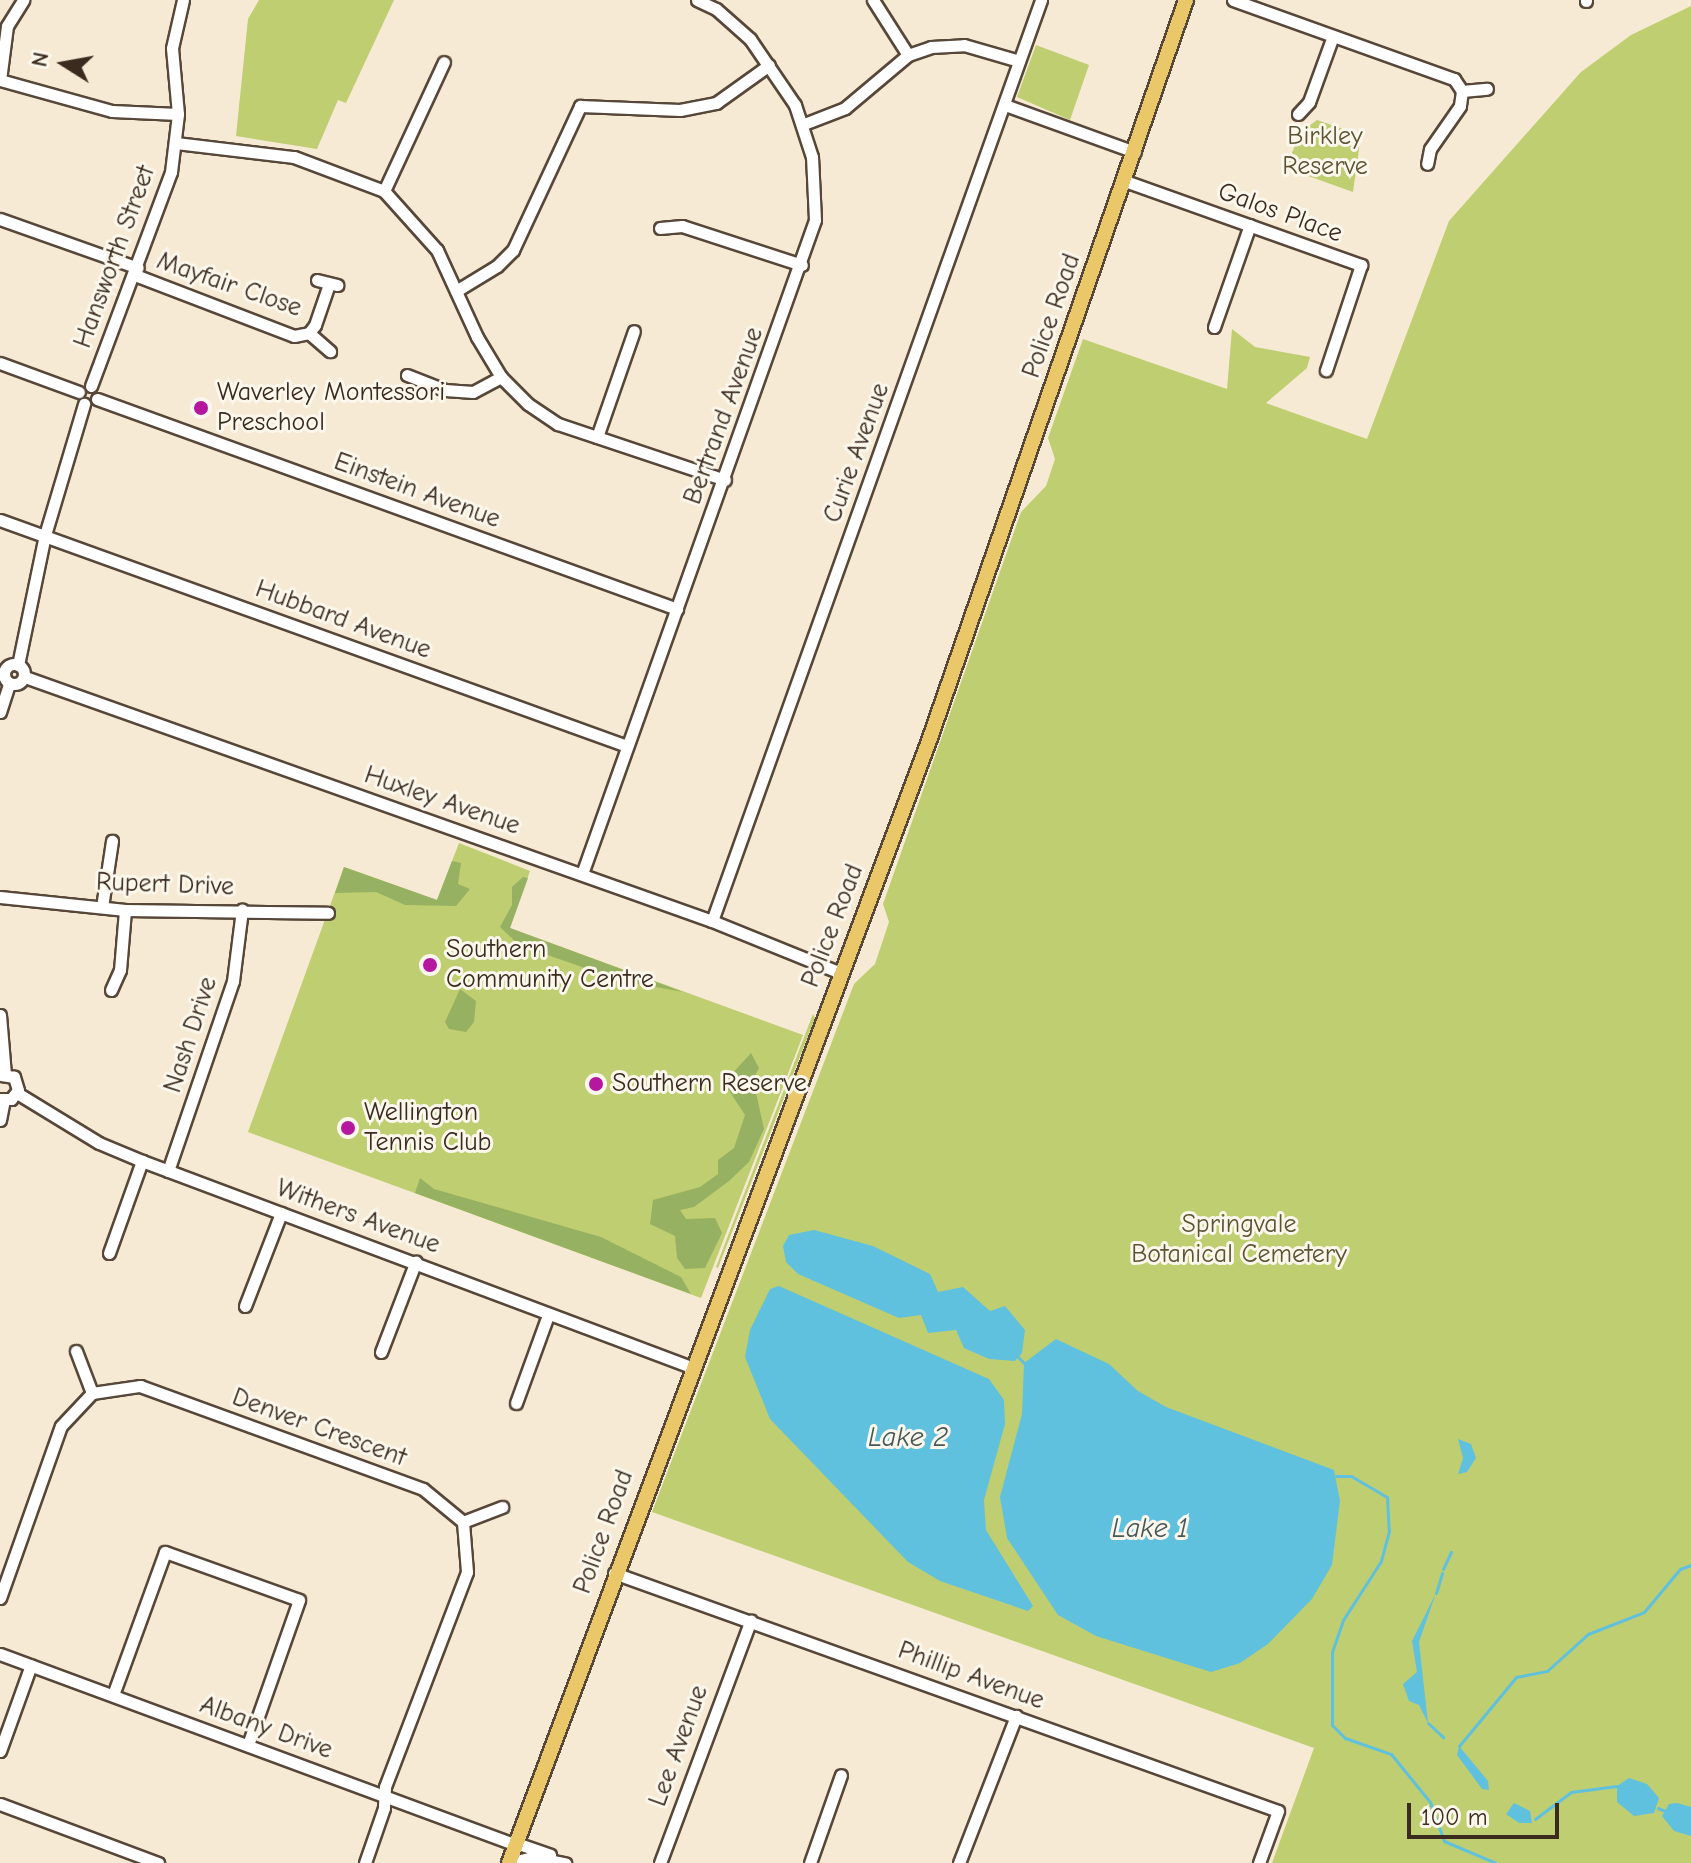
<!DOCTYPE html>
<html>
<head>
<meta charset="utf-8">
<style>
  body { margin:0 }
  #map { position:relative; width:1691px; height:1863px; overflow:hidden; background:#f6ead4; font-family:"Comic Neue",sans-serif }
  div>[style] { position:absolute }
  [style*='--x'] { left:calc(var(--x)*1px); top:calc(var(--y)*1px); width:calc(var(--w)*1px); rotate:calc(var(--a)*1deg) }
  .green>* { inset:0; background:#bfce70 }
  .forest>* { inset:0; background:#97b162 }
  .water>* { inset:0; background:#60c1de }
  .stream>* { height:3px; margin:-1.5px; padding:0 1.5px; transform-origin:1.5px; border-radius:1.5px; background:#60c1de }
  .roads { filter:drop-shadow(2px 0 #574739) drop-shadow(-2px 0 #574739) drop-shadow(0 2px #574739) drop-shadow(0 -2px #574739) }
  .minor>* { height:11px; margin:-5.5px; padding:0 5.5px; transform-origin:5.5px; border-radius:5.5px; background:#fff }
  .minor>.ring { margin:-5.5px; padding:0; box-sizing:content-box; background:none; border:11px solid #fff; border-radius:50% }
  .major>* { height:14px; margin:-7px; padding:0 7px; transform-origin:7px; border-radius:7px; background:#eac769 }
  .dots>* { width:22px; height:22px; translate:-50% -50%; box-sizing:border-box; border:4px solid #fbf7ec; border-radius:50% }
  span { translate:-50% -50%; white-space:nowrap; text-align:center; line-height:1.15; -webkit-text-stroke:6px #fbf7ec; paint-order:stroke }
  .park-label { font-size:26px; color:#5c5332 }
  .street-label { font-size:26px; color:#3b2a1e }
  .poi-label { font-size:26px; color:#3b2a1e }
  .left { translate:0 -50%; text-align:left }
  .water-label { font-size:28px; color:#465758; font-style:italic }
  .north { position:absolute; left:24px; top:24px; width:80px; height:80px; -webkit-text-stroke:6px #fbf7ec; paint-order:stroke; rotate:281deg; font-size:22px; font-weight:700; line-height:32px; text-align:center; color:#3b2a1e }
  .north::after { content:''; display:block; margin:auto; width:28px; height:36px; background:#3b2a1e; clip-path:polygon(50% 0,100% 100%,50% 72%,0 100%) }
  .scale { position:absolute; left:1407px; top:1803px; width:152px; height:36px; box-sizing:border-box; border:4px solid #3b2a1e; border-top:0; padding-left:10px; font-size:24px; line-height:28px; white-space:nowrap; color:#3b2a1e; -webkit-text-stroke:6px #fbf7ec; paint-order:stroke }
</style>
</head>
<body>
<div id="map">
  <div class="green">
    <div style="clip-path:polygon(259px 0,394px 0,346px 103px,338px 100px,317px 149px,236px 136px,248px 19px)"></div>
    <div style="clip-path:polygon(1691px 6px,1691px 1863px,1272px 1863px,1314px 1748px,652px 1512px,854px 984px,875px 964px,889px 922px,883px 904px,1021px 512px,1046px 486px,1055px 459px,1048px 438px,1083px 339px,1227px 389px,1232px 329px,1255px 347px,1310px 357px,1307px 368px,1266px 403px,1367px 439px,1449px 221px,1581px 72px,1631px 35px)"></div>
    <div style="clip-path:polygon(1036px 45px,1089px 65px,1070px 120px,1017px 97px)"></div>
    <div style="clip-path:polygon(1317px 120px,1361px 135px,1353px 192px,1286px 168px,1300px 133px)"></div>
    <div style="clip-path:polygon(459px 843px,530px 871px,510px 928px,803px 1035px,701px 1298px,248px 1132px,344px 867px,437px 900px)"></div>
    <div style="clip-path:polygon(813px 1014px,815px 1018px,718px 1268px,716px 1267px)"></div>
  </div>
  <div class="forest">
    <div style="clip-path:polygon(452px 861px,461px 863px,458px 884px,470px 889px,456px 906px,405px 905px,376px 892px,335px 893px,344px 867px,437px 900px)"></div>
    <div style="clip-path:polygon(523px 877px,528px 878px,510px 928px,683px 992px,619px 980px,519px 945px,500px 927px,512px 905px,512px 887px)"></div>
    <div style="clip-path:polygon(460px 989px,476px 1001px,474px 1022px,466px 1032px,449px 1029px,445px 1022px)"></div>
    <div style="clip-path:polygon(751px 1053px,759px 1068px,753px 1079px,764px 1129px,749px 1162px,729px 1181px,694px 1207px,680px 1210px,686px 1219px,715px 1218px,722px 1233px,705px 1268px,685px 1269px,677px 1258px,675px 1236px,650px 1224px,653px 1200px,700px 1187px,718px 1174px,718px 1160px,734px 1148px,745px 1115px,728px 1089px,731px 1075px)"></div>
    <div style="clip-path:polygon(420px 1178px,434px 1189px,601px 1237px,681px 1277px,691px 1294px,415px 1193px)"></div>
  </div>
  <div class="water">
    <div style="clip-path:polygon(814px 1230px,873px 1246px,930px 1274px,938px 1292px,963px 1287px,990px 1311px,1005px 1306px,1025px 1330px,1022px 1353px,1015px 1361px,989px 1359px,964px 1348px,956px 1330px,928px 1333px,921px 1315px,899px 1318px,798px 1274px,786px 1262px,783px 1246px,789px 1235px)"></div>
    <div style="clip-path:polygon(779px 1286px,989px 1379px,1004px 1400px,1005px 1424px,984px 1500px,986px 1530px,1033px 1606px,1028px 1611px,940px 1581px,908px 1562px,770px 1419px,745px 1357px,750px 1330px,770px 1289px)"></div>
    <div style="clip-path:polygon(1056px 1339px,1109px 1364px,1138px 1391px,1166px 1407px,1334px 1470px,1340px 1501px,1332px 1565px,1312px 1599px,1268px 1644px,1240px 1663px,1211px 1672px,1096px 1636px,1058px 1615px,1007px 1538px,1000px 1497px,1022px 1414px,1024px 1363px)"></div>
    <div style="clip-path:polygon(1458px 1439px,1471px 1444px,1476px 1458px,1467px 1472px,1458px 1474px,1463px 1458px)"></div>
    <div style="clip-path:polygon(1436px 1593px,1419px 1642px,1428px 1723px,1419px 1705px,1409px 1701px,1403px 1684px,1417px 1672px,1412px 1641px)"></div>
    <div style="clip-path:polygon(1459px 1746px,1488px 1781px,1489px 1790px,1482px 1789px,1457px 1755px)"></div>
    <div style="clip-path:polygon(1629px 1778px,1647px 1784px,1659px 1798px,1654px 1813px,1634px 1816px,1617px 1802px,1617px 1786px)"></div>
    <div style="clip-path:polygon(1514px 1803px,1530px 1811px,1532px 1823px,1519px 1823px,1506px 1814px)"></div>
    <div style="clip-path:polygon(1677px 1803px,1691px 1807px,1691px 1836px,1674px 1831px,1662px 1816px,1669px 1804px)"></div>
  </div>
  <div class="stream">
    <div style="--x:1018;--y:1357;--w:8;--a:45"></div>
    <div style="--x:1336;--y:1476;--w:15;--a:0"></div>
    <div style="--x:1351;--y:1476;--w:42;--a:30.3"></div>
    <div style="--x:1387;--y:1497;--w:34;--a:87"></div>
    <div style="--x:1389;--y:1531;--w:31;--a:105"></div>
    <div style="--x:1381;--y:1561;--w:70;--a:122.8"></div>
    <div style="--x:1343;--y:1620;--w:34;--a:109"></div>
    <div style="--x:1332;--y:1652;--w:73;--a:90"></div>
    <div style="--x:1332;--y:1725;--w:18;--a:45"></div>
    <div style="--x:1345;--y:1738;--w:49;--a:19.2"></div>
    <div style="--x:1391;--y:1754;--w:62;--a:50.9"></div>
    <div style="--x:1430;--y:1802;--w:41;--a:70.3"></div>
    <div style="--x:1444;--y:1841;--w:56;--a:22.9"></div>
    <div style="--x:1443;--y:1569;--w:19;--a:-65"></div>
    <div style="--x:1436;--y:1593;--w:21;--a:-73"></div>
    <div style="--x:1428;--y:1723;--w:21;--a:43"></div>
    <div style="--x:1459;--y:1746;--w:89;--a:-50.4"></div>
    <div style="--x:1516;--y:1677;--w:32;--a:-11"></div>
    <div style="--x:1547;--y:1671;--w:55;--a:-42.1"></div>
    <div style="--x:1588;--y:1634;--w:60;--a:-21.4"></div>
    <div style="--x:1644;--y:1612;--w:56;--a:-50.1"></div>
    <div style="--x:1680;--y:1569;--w:12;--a:-20"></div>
    <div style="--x:1658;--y:1808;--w:8;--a:23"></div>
    <div style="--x:1535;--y:1819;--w:45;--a:-36.9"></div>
    <div style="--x:1571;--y:1792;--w:46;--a:-7.4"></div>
  </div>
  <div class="roads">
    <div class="minor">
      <div style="--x:873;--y:0;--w:65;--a:57.5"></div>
      <div style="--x:1233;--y:0;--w:235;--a:19.7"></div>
      <div style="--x:1454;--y:79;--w:14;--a:56"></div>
      <div style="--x:1462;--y:91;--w:15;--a:98"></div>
      <div style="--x:1460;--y:106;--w:52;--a:124.9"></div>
      <div style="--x:1430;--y:149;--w:15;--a:101"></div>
      <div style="--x:1586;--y:0;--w:1;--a:90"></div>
      <div style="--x:0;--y:80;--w:116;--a:15.5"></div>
      <div style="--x:112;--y:111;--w:66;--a:2.6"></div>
      <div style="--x:0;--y:80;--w:54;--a:-82.6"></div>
      <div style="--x:7;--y:26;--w:31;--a:-58"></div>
      <div style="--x:1462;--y:91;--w:25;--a:-5"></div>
      <div style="--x:1005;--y:105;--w:138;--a:19.9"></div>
      <div style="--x:1298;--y:114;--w:16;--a:-47"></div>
      <div style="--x:1309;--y:102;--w:70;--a:-70"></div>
      <div style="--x:804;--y:124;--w:44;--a:-21.3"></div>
      <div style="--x:845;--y:108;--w:82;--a:-40.1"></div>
      <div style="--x:908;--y:55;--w:24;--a:-19"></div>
      <div style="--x:931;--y:47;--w:33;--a:-3"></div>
      <div style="--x:964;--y:45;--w:57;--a:16.2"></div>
      <div style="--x:176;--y:143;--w:119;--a:6.8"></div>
      <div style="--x:294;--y:157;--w:96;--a:20.7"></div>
      <div style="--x:384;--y:191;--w:79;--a:48.1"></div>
      <div style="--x:437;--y:250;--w:96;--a:65.3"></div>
      <div style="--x:477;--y:337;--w:47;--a:59"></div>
      <div style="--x:501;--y:377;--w:38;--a:45"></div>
      <div style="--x:528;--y:404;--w:36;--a:34"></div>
      <div style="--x:558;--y:424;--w:176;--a:18.5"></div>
      <div style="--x:1125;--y:181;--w:251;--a:19.6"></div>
      <div style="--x:1361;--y:265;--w:111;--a:108.4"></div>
      <div style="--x:384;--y:191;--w:142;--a:-65.1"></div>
      <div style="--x:0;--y:219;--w:146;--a:19.5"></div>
      <div style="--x:660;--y:228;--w:22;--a:-5"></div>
      <div style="--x:682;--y:226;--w:126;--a:18"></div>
      <div style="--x:135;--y:275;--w:170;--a:21"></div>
      <div style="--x:294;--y:336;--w:15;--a:-11"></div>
      <div style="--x:309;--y:333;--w:10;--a:-53"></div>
      <div style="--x:315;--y:325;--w:43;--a:-71.1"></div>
      <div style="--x:317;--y:280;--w:21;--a:14"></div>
      <div style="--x:456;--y:291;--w:48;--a:-31.4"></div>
      <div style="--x:497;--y:266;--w:23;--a:-45"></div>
      <div style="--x:513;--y:250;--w:159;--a:-65"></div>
      <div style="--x:580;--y:106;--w:100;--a:2.3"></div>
      <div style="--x:680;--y:110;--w:37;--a:-11"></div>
      <div style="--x:716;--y:103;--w:65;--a:-35.6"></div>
      <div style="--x:1214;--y:327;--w:108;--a:-70.6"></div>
      <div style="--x:309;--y:333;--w:28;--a:41"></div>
      <div style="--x:0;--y:363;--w:84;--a:20.2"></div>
      <div style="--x:407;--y:375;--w:41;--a:21.5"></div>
      <div style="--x:445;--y:390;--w:28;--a:4"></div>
      <div style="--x:473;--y:392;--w:32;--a:-28"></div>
      <div style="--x:91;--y:386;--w:228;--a:-69.5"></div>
      <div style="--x:171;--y:172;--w:58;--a:-83.1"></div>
      <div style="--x:178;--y:114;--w:66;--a:-95.2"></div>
      <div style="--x:172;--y:48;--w:49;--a:-77.1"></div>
      <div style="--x:97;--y:399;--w:617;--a:19.9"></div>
      <div style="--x:597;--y:437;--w:112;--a:-70.8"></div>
      <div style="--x:0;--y:520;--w:666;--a:19.82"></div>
      <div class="ring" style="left:4px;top:664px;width:9px;height:9px"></div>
      <div style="--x:18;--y:665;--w:133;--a:-78.3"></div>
      <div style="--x:45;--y:535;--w:137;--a:-73.4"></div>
      <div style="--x:25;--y:677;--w:729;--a:19.55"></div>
      <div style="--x:712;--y:921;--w:139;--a:22"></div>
      <div style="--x:0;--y:712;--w:29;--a:-72"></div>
      <div style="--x:582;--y:874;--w:694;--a:-70.39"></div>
      <div style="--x:815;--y:220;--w:63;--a:-92.7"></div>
      <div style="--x:812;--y:157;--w:55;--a:-108.1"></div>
      <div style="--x:795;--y:105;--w:80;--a:-124.3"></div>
      <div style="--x:750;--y:39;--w:45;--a:-138.6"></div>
      <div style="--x:716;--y:9;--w:21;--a:-155"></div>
      <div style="--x:0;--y:897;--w:126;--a:5.9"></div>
      <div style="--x:125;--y:910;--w:203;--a:0.8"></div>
      <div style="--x:102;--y:907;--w:67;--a:-81.4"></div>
      <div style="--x:712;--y:921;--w:978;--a:-70.34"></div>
      <div style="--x:111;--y:990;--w:22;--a:-66"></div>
      <div style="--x:120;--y:970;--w:60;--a:-85.2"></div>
      <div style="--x:0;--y:1015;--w:59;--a:85.2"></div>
      <div style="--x:17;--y:1093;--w:96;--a:31.4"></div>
      <div style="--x:99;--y:1143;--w:47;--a:22.7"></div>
      <div style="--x:142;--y:1161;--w:586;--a:20.57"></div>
      <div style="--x:0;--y:1099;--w:11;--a:0"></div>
      <div style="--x:11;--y:1099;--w:11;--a:-52"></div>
      <div style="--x:18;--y:1090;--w:14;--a:-107"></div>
      <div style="--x:14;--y:1077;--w:13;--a:-171"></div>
      <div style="--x:0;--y:1120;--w:20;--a:-79"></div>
      <div style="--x:168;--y:1171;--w:201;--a:-71.1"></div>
      <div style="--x:233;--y:981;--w:72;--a:-82.8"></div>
      <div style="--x:109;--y:1253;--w:98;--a:-70.3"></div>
      <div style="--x:245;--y:1306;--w:100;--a:-68.8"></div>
      <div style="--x:76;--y:1351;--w:45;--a:69.1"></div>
      <div style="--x:381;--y:1352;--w:97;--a:-69"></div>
      <div style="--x:516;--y:1403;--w:94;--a:-70"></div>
      <div style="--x:463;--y:1522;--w:42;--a:-21"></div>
      <div style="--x:614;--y:1573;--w:705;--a:19.72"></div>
      <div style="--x:1278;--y:1811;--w:55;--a:110.1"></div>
      <div style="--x:0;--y:1598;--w:182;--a:-70.5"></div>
      <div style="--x:61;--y:1426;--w:45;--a:-46.8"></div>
      <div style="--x:92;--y:1393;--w:49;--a:-8.3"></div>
      <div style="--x:140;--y:1386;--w:301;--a:20"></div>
      <div style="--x:423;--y:1489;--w:52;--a:39.5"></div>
      <div style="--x:463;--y:1522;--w:50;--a:85.4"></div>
      <div style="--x:467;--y:1572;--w:230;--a:110.9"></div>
      <div style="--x:385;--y:1787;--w:21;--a:93"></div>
      <div style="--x:384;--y:1808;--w:58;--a:109.1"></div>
      <div style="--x:0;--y:1654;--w:550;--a:20.31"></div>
      <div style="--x:113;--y:1695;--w:152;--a:-70"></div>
      <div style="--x:165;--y:1552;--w:142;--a:19.7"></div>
      <div style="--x:299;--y:1600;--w:154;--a:109.4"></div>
      <div style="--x:0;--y:1751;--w:91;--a:-70.2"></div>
      <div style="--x:0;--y:1804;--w:169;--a:20.5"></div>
      <div style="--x:516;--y:1843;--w:36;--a:19"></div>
      <div style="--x:509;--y:1863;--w:25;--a:-14"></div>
      <div style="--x:533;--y:1857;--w:33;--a:11"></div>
      <div style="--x:660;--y:1863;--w:259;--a:-69.5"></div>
      <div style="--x:810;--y:1863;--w:93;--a:-70.6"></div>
      <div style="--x:959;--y:1863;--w:158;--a:-68.8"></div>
    </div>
    <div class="major">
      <div style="--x:509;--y:1863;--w:1201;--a:-69.48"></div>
      <div style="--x:930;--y:738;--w:781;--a:-70.87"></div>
    </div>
  </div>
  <div class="dots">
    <div style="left:201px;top:408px;background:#b5179e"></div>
    <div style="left:430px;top:965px;background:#b5179e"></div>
    <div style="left:596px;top:1084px;background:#b5179e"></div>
    <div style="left:348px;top:1128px;background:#b5179e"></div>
  </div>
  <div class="park-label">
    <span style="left:1325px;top:152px">Birkley<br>Reserve</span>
    <span style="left:1239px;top:1240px">Springvale<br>Botanical Cemetery</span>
  </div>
  <div class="street-label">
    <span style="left:1280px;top:213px;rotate:20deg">Galos Place</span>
    <span style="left:115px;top:257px;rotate:-70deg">Hansworth Street</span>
    <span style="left:229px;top:285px;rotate:19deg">Mayfair Close</span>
    <span style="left:1052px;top:316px;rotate:-71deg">Police Road</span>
    <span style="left:724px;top:416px;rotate:-70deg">Bertrand Avenue</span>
    <span style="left:857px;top:453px;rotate:-70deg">Curie Avenue</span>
    <span style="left:417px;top:491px;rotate:20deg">Einstein Avenue</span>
    <span style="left:343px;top:620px;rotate:20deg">Hubbard Avenue</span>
    <span style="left:442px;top:801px;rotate:19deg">Huxley Avenue</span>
    <span style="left:165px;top:885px;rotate:2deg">Rupert Drive</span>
    <span style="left:833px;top:926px;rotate:-69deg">Police Road</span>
    <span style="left:191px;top:1035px;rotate:-72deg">Nash Drive</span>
    <span style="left:358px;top:1217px;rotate:20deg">Withers Avenue</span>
    <span style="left:319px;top:1428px;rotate:20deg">Denver Crescent</span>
    <span style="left:604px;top:1532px;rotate:-70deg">Police Road</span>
    <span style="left:971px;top:1676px;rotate:20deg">Phillip Avenue</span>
    <span style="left:266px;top:1728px;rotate:20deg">Albany Drive</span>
    <span style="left:679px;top:1746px;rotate:-70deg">Lee Avenue</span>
  </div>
  <div class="poi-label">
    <span class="left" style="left:217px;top:408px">Waverley Montessori<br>Preschool</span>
    <span class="left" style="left:446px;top:965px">Southern<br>Community Centre</span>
    <span class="left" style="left:612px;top:1084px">Southern Reserve</span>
    <span class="left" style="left:364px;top:1128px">Wellington<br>Tennis Club</span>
  </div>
  <div class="water-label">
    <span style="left:908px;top:1437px">Lake 2</span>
    <span style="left:1150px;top:1528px">Lake 1</span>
  </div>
  <div class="north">N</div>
  <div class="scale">100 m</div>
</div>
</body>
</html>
